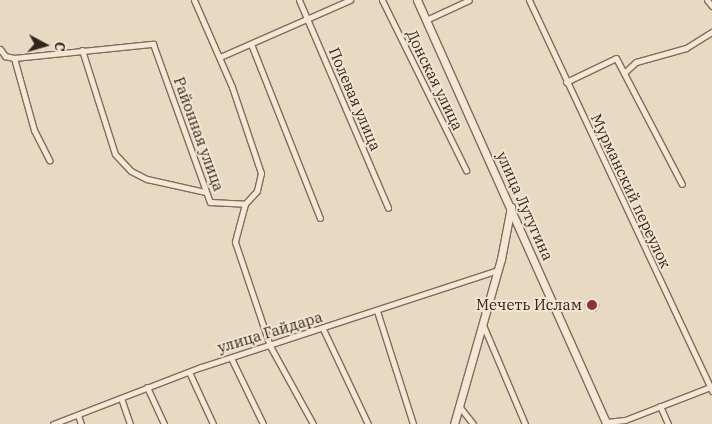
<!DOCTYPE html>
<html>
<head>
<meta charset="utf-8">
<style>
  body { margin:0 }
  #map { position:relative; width:712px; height:424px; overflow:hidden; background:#e8d9c3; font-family:"IBM Plex Serif",serif }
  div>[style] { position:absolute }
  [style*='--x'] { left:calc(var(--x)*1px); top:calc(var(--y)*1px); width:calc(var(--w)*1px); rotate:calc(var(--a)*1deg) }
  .building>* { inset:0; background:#c2927d }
  .roads { filter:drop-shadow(1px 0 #806b5c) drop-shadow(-1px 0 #806b5c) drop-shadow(0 1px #806b5c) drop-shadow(0 -1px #806b5c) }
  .street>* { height:5px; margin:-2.5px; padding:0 2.5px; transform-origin:2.5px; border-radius:2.5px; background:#f4e7d5 }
  .secondary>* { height:7px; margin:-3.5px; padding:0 3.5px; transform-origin:3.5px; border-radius:3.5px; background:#f4e7d5 }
  .dots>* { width:14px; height:14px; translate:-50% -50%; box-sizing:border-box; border:2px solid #f1e4d1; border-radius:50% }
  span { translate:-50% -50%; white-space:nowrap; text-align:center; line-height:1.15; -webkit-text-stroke:4px #f1e4d1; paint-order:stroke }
  .street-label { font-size:15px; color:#32251e }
  .poi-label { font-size:15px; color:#32251e }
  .right { translate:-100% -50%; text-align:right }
  .north { position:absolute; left:20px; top:20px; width:50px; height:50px; -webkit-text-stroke:4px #f1e4d1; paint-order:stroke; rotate:96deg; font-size:14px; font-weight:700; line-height:20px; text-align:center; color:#32251e }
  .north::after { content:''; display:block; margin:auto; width:18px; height:22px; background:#32251e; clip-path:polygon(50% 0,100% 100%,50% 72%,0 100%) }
</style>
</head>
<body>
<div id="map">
  <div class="building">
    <div style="clip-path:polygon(589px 298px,600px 305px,596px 312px,584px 305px)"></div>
  </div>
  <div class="roads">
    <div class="street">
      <div style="--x:194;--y:0;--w:95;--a:66.4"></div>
      <div style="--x:232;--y:87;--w:91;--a:71.4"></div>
      <div style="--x:261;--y:173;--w:18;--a:103"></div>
      <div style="--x:257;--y:191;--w:18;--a:133"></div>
      <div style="--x:245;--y:204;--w:39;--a:105"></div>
      <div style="--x:235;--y:242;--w:110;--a:71.4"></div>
      <div style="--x:270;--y:346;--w:89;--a:61.1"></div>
      <div style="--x:299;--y:0;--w:226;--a:66.8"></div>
      <div style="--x:382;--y:0;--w:190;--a:63.7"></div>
      <div style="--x:529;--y:0;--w:432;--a:64.9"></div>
      <div style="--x:707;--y:0;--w:8;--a:50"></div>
      <div style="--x:426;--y:20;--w:47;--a:-24.9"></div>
      <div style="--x:251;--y:44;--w:187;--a:68.4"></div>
      <div style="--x:0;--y:49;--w:9;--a:54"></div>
      <div style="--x:5;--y:56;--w:9;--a:13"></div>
      <div style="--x:14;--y:58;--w:140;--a:-5.8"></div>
      <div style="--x:153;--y:44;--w:168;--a:70.2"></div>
      <div style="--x:210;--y:202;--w:35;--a:3"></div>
      <div style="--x:82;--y:50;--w:109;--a:72.4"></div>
      <div style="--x:115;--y:154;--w:23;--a:47"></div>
      <div style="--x:131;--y:171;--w:18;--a:27"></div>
      <div style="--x:147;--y:179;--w:59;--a:12.6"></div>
      <div style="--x:220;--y:57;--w:142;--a:-23.7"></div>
      <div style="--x:14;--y:58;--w:75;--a:74.5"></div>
      <div style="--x:34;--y:130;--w:34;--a:63"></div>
      <div style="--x:624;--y:73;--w:16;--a:-43"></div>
      <div style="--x:636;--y:62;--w:52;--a:-15.6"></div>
      <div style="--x:686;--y:48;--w:31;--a:-32"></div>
      <div style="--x:566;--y:82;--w:55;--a:-25.6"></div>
      <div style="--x:616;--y:58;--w:142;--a:62.4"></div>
      <div style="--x:377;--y:311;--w:119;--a:72.3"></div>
      <div style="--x:483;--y:325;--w:108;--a:67"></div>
      <div style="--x:323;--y:329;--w:105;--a:64.7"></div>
      <div style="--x:231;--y:358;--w:73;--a:64.1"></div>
      <div style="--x:189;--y:372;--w:57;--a:65.2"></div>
      <div style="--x:147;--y:387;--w:41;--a:65.3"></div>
      <div style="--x:121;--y:398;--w:28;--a:71"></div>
      <div style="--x:459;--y:406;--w:23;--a:52"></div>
      <div style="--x:660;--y:406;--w:20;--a:66"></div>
      <div style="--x:78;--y:415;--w:9;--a:72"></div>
      <div style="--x:606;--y:422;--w:19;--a:-6"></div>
      <div style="--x:625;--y:420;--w:91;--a:-21.2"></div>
      <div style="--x:53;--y:424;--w:159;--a:-21.1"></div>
      <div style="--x:201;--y:367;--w:312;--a:-18.1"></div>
    </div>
    <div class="secondary">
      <div style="--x:417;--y:0;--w:465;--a:65.9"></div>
      <div style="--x:454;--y:424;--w:172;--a:-74.1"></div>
      <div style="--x:501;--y:259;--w:53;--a:-79.1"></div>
    </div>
  </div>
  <div class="dots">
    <div style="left:592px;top:305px;background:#88333d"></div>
  </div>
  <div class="street-label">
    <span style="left:435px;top:80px;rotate:64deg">Донская улица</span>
    <span style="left:355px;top:99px;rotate:67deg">Полевая улица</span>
    <span style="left:199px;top:134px;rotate:70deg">Районная улица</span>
    <span style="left:631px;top:191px;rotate:65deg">Мурманский переулок</span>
    <span style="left:525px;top:206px;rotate:66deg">улица Лутугина</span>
    <span style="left:270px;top:332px;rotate:-17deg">улица Гайдара</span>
  </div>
  <div class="poi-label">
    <span class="right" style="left:582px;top:305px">Мечеть Ислам</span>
  </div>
  <div class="north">С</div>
</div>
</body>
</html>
